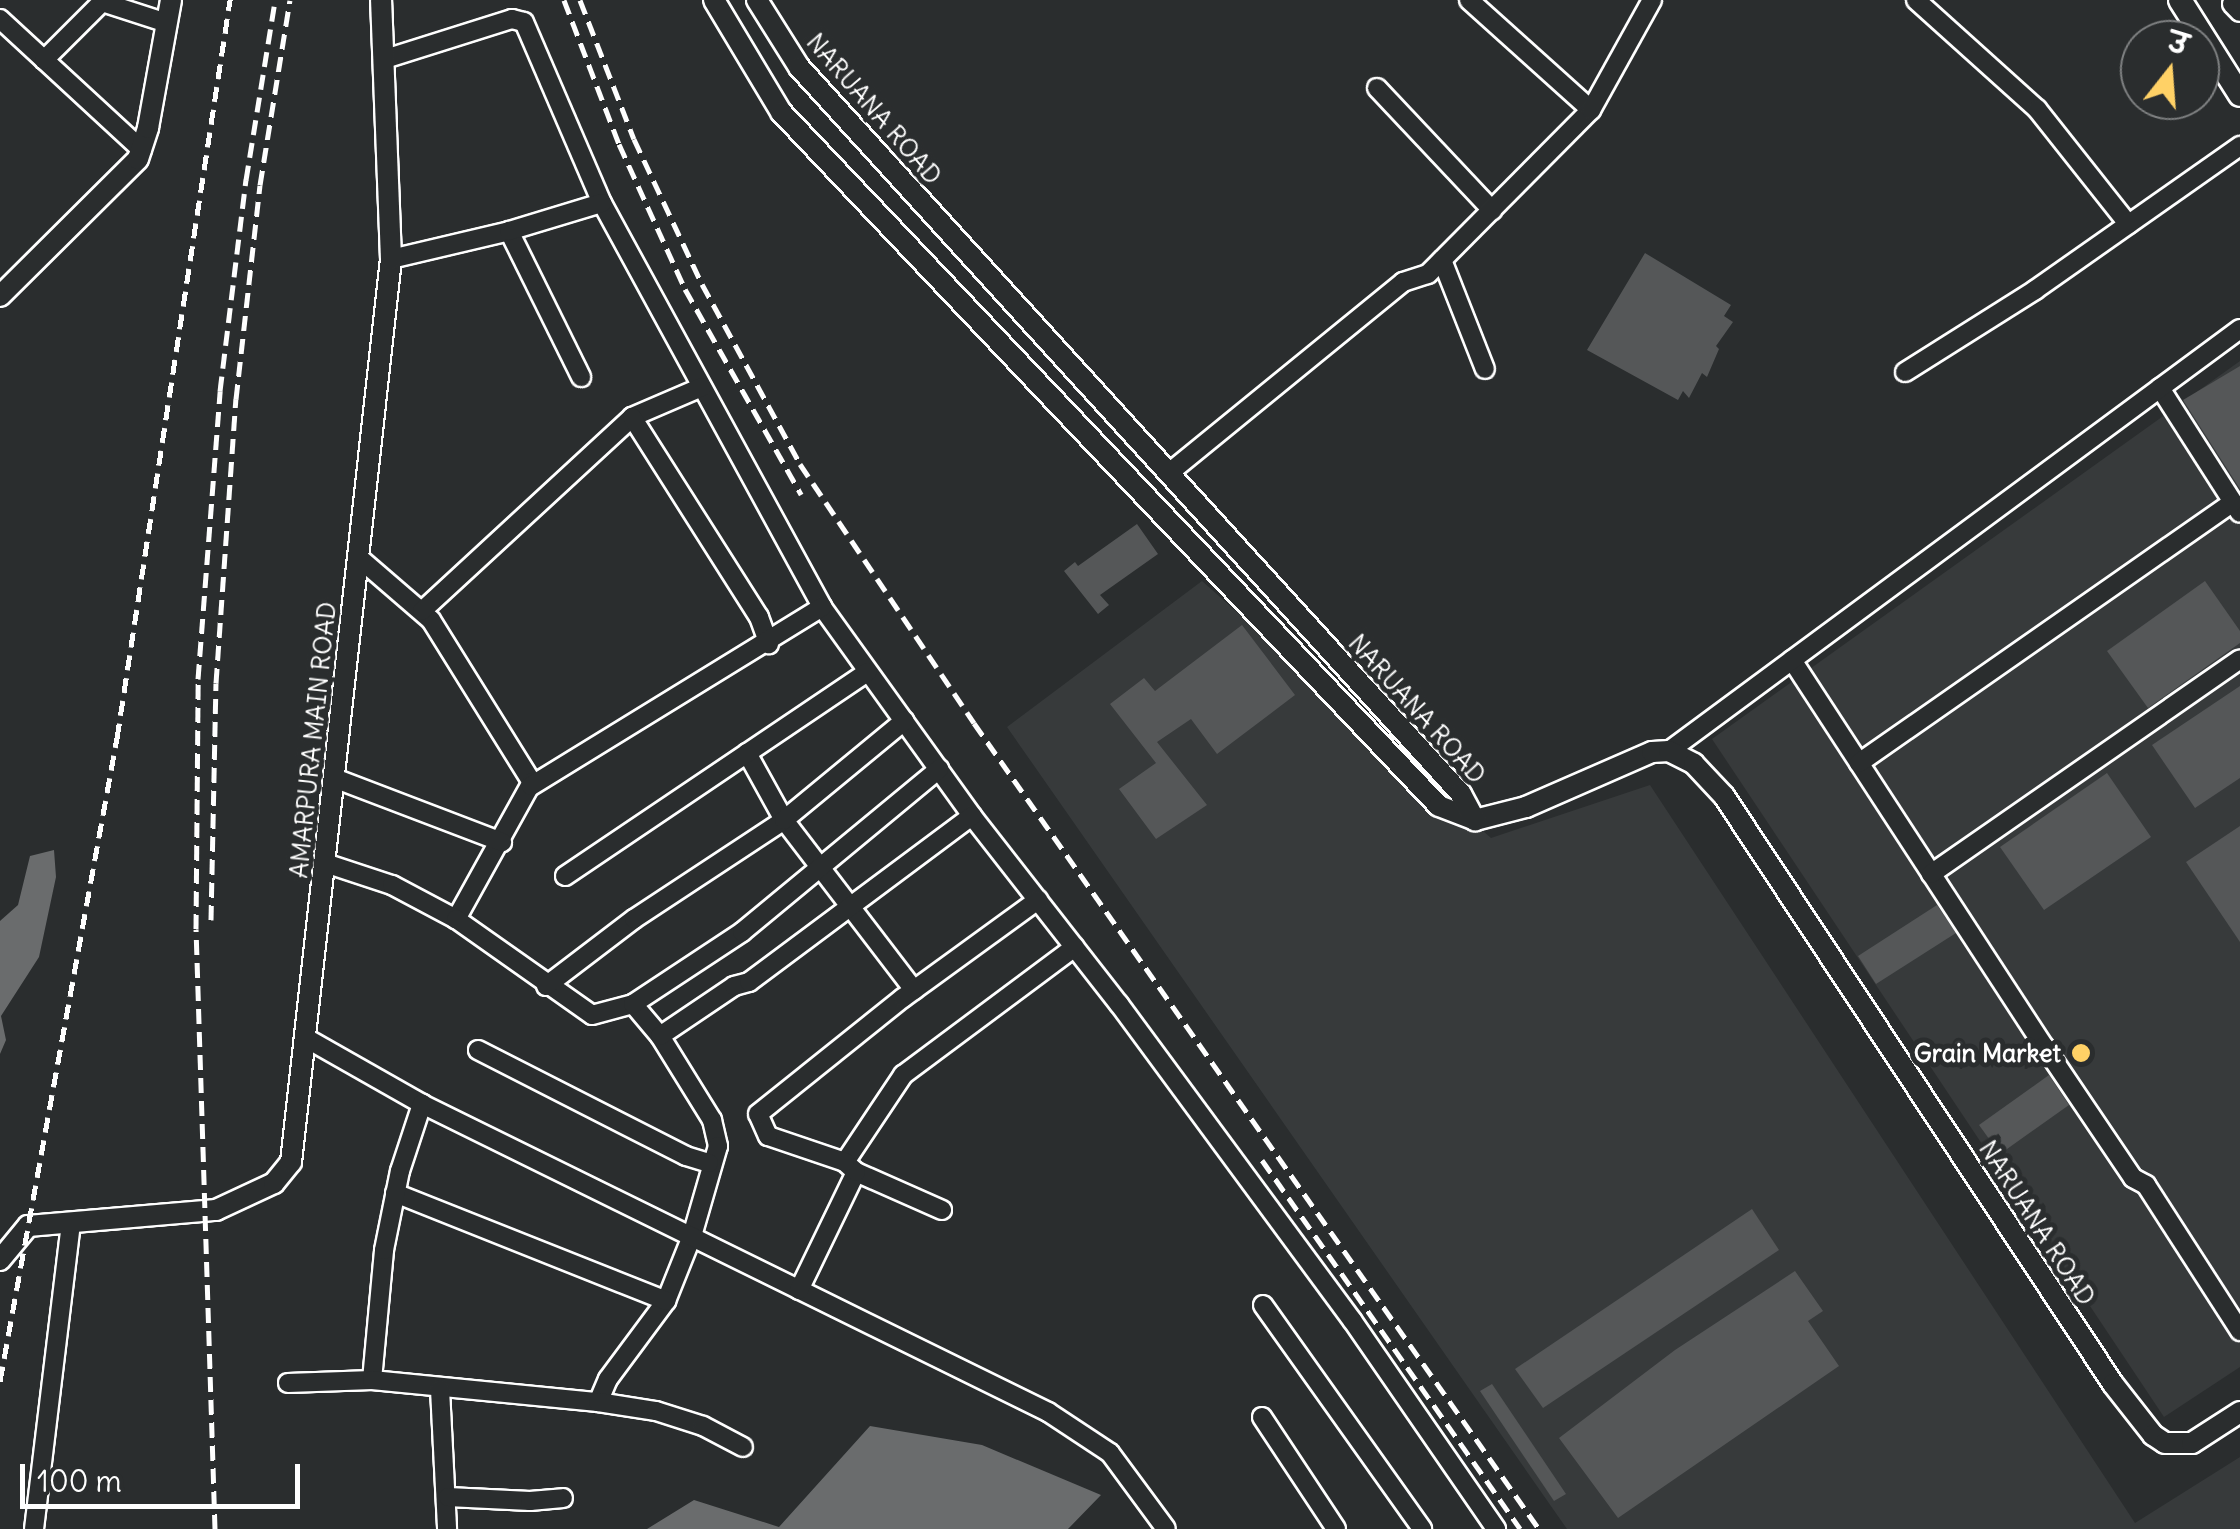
<!DOCTYPE html>
<html>
<head>
<meta charset="utf-8">
<style>
  body { margin:0 }
  #map { position:relative; width:2240px; height:1529px; overflow:hidden; background:#2a2d2e; font-family:Delius,"Playpen Sans Deva",sans-serif }
  div>[style] { position:absolute }
  [style*='--x'] { left:calc(var(--x)*1px); top:calc(var(--y)*1px); width:calc(var(--w)*1px); rotate:calc(var(--a)*1deg) }
  .built>* { inset:0; background:#373a3b }
  .water>* { inset:0; background:#6a6c6d }
  .building>* { inset:0; background:#555758 }
  .roads { filter:drop-shadow(2px 0 #fff) drop-shadow(-2px 0 #fff) drop-shadow(0 2px #fff) drop-shadow(0 -2px #fff) }
  .minor>* { height:18px; margin:-9px; padding:0 9px; transform-origin:9px; border-radius:9px; background:#2a2d2e }
  .tertiary>* { height:20px; margin:-10px; padding:0 10px; transform-origin:10px; border-radius:10px; background:#2a2d2e }
  .secondary>* { height:22px; margin:-11px; padding:0 11px; transform-origin:11px; border-radius:11px; background:#2a2d2e }
  .rail>* { height:5px; margin-top:-2.5px; transform-origin:0; background:repeating-linear-gradient(90deg,#fff 0 15px,transparent 0 23px) }
  .dots>* { width:28px; height:28px; translate:-50% -50%; box-sizing:border-box; border:5px solid #2a2d2e; border-radius:50% }
  span { translate:-50% -50%; white-space:nowrap; text-align:center; line-height:1.15; -webkit-text-stroke:10px #2a2d2e; paint-order:stroke }
  .street-label { font-size:25px; color:#fff }
  .poi-label { font-size:25px; color:#fff; font-weight:700 }
  .right { translate:-100% -50%; text-align:right }
  .north { position:absolute; left:2120px; top:20px; width:100px; height:100px; box-sizing:border-box; background:#2a2d2e; border:2px solid #7f8182; border-radius:50%; rotate:17deg; font-size:28px; font-weight:700; line-height:40px; text-align:center; color:#fff }
  .north::after { content:''; display:block; margin:auto; width:35px; height:45px; background:#ffd166; clip-path:polygon(50% 0,100% 100%,50% 72%,0 100%) }
  .scale { position:absolute; left:20px; top:1464px; width:280px; height:45px; box-sizing:border-box; border:5px solid #fff; border-top:0; padding-left:12px; font-size:30px; line-height:35px; white-space:nowrap; color:#fff; -webkit-text-stroke:8px #2a2d2e; paint-order:stroke }
</style>
</head>
<body>
<div id="map">
  <div class="built">
    <div style="clip-path:polygon(2240px 361px,2240px 1367px,2164px 1417px,1712px 739px)"></div>
    <div style="clip-path:polygon(1202px 581px,1491px 838px,1650px 785px,2135px 1523px,2240px 1457px,2240px 1529px,1567px 1529px,1007px 727px)"></div>
  </div>
  <div class="water">
    <div style="clip-path:polygon(54px 850px,56px 877px,39px 957px,1px 1016px,6px 1040px,0 1054px,0 921px,18px 905px,30px 856px)"></div>
    <div style="clip-path:polygon(870px 1426px,982px 1445px,1101px 1495px,1068px 1529px,647px 1529px,694px 1500px,779px 1527px)"></div>
  </div>
  <div class="building">
    <div style="clip-path:polygon(1645px 253px,1731px 305px,1724px 316px,1733px 322px,1716px 346px,1719px 349px,1707px 377px,1702px 373px,1689px 398px,1683px 391px,1678px 400px,1587px 350px)"></div>
    <div style="clip-path:polygon(2240px 366px,2240px 489px,2183px 400px)"></div>
    <div style="clip-path:polygon(1137px 524px,1158px 554px,1100px 595px,1109px 605px,1098px 614px,1064px 571px,1075px 562px,1078px 566px)"></div>
    <div style="clip-path:polygon(2205px 581px,2240px 631px,2240px 643px,2148px 708px,2107px 651px)"></div>
    <div style="clip-path:polygon(1242px 625px,1295px 695px,1217px 754px,1191px 719px,1157px 742px,1207px 805px,1156px 839px,1119px 789px,1156px 763px,1110px 704px,1144px 678px,1155px 691px)"></div>
    <div style="clip-path:polygon(2240px 686px,2240px 778px,2195px 808px,2152px 745px)"></div>
    <div style="clip-path:polygon(2107px 773px,2151px 837px,2044px 910px,2000px 847px)"></div>
    <div style="clip-path:polygon(2240px 826px,2240px 942px,2186px 862px)"></div>
    <div style="clip-path:polygon(1937px 905px,1956px 933px,1876px 984px,1858px 956px)"></div>
    <div style="clip-path:polygon(2049px 1075px,2069px 1105px,2000px 1154px,1979px 1125px)"></div>
    <div style="clip-path:polygon(1752px 1209px,1779px 1250px,1543px 1408px,1515px 1369px)"></div>
    <div style="clip-path:polygon(1795px 1271px,1823px 1311px,1808px 1321px,1839px 1366px,1618px 1518px,1559px 1438px,1675px 1350px)"></div>
    <div style="clip-path:polygon(1492px 1384px,1566px 1494px,1554px 1501px,1480px 1391px)"></div>
  </div>
  <div class="roads">
    <div class="minor">
      <div style="--x:1469;--y:0;--w:164;--a:42"></div>
      <div style="--x:1916;--y:0;--w:163;--a:42"></div>
      <div style="--x:2037;--y:109;--w:147;--a:51.6"></div>
      <div style="--x:2232;--y:4;--w:11;--a:45"></div>
      <div style="--x:0;--y:19;--w:193;--a:42.7"></div>
      <div style="--x:385;--y:59;--w:133;--a:-17.5"></div>
      <div style="--x:512;--y:19;--w:12;--a:14"></div>
      <div style="--x:524;--y:22;--w:197;--a:66.7"></div>
      <div style="--x:602;--y:203;--w:460;--a:61.4"></div>
      <div style="--x:822;--y:607;--w:257;--a:54.3"></div>
      <div style="--x:972;--y:816;--w:239;--a:52"></div>
      <div style="--x:1119;--y:1004;--w:393;--a:53.6"></div>
      <div style="--x:1352;--y:1320;--w:254;--a:55.4"></div>
      <div style="--x:44;--y:60;--w:82;--a:-45"></div>
      <div style="--x:102;--y:2;--w:65;--a:17.9"></div>
      <div style="--x:1377;--y:88;--w:168;--a:46.7"></div>
      <div style="--x:509;--y:231;--w:163;--a:63.7"></div>
      <div style="--x:391;--y:259;--w:121;--a:-13.3"></div>
      <div style="--x:509;--y:231;--w:97;--a:-16.8"></div>
      <div style="--x:1442;--y:260;--w:117;--a:68.5"></div>
      <div style="--x:1905;--y:372;--w:154;--a:-32.2"></div>
      <div style="--x:2035;--y:290;--w:251;--a:-35.1"></div>
      <div style="--x:2160;--y:388;--w:148;--a:57.4"></div>
      <div style="--x:632;--y:417;--w:76;--a:-23.2"></div>
      <div style="--x:1169;--y:473;--w:302;--a:-39.2"></div>
      <div style="--x:1403;--y:282;--w:26;--a:-18"></div>
      <div style="--x:1428;--y:274;--w:231;--a:-45.2"></div>
      <div style="--x:1591;--y:110;--w:126;--a:-61"></div>
      <div style="--x:358;--y:557;--w:96;--a:40.8"></div>
      <div style="--x:431;--y:620;--w:191;--a:58.1"></div>
      <div style="--x:532;--y:782;--w:157;--a:119"></div>
      <div style="--x:422;--y:611;--w:286;--a:-42.7"></div>
      <div style="--x:632;--y:417;--w:237;--a:57.6"></div>
      <div style="--x:759;--y:617;--w:29;--a:70"></div>
      <div style="--x:1792;--y:660;--w:461;--a:56.9"></div>
      <div style="--x:2044;--y:1046;--w:159;--a:56"></div>
      <div style="--x:2133;--y:1178;--w:15;--a:28"></div>
      <div style="--x:2146;--y:1185;--w:174;--a:57.2"></div>
      <div style="--x:1669;--y:751;--w:710;--a:-36.47"></div>
      <div style="--x:747;--y:753;--w:77;--a:61.1"></div>
      <div style="--x:784;--y:820;--w:214;--a:52.6"></div>
      <div style="--x:1859;--y:763;--w:456;--a:-34.9"></div>
      <div style="--x:334;--y:778;--w:180;--a:20.9"></div>
      <div style="--x:531;--y:786;--w:342;--a:-31.6"></div>
      <div style="--x:325;--y:863;--w:71;--a:18.2"></div>
      <div style="--x:392;--y:885;--w:72;--a:28"></div>
      <div style="--x:456;--y:919;--w:166;--a:35.2"></div>
      <div style="--x:592;--y:1015;--w:42;--a:-15"></div>
      <div style="--x:633;--y:1004;--w:42;--a:49.8"></div>
      <div style="--x:660;--y:1036;--w:99;--a:58.2"></div>
      <div style="--x:712;--y:1120;--w:27;--a:77"></div>
      <div style="--x:718;--y:1146;--w:94;--a:106.1"></div>
      <div style="--x:692;--y:1236;--w:70;--a:111.8"></div>
      <div style="--x:666;--y:1301;--w:97;--a:126.6"></div>
      <div style="--x:608;--y:1379;--w:25;--a:113"></div>
      <div style="--x:1931;--y:874;--w:376;--a:-34.8"></div>
      <div style="--x:565;--y:876;--w:365;--a:-34"></div>
      <div style="--x:546;--y:986;--w:111;--a:-37.3"></div>
      <div style="--x:634;--y:919;--w:180;--a:-33.4"></div>
      <div style="--x:784;--y:820;--w:156;--a:-39.5"></div>
      <div style="--x:633;--y:1004;--w:131;--a:-33.4"></div>
      <div style="--x:742;--y:932;--w:256;--a:-39.6"></div>
      <div style="--x:660;--y:1036;--w:89;--a:-34"></div>
      <div style="--x:734;--y:986;--w:16;--a:-15"></div>
      <div style="--x:749;--y:982;--w:278;--a:-36.7"></div>
      <div style="--x:306;--y:1038;--w:133;--a:29.6"></div>
      <div style="--x:422;--y:1104;--w:698;--a:26.2"></div>
      <div style="--x:1048;--y:1412;--w:74;--a:33.5"></div>
      <div style="--x:1110;--y:1453;--w:94;--a:53.6"></div>
      <div style="--x:478;--y:1050;--w:233;--a:27"></div>
      <div style="--x:686;--y:1156;--w:24;--a:17"></div>
      <div style="--x:845;--y:1162;--w:105;--a:-56.3"></div>
      <div style="--x:903;--y:1075;--w:214;--a:-36.7"></div>
      <div style="--x:856;--y:1172;--w:94;--a:23.8"></div>
      <div style="--x:395;--y:1193;--w:292;--a:21.7"></div>
      <div style="--x:799;--y:1290;--w:131;--a:-64.2"></div>
      <div style="--x:856;--y:1172;--w:15;--a:-138"></div>
      <div style="--x:845;--y:1162;--w:81;--a:-161.3"></div>
      <div style="--x:768;--y:1136;--w:24;--a:-114"></div>
      <div style="--x:758;--y:1114;--w:186;--a:-38.7"></div>
      <div style="--x:903;--y:998;--w:167;--a:-36"></div>
      <div style="--x:1263;--y:1305;--w:275;--a:54.6"></div>
      <div style="--x:372;--y:1380;--w:131;--a:-84.7"></div>
      <div style="--x:384;--y:1250;--w:81;--a:-78.6"></div>
      <div style="--x:400;--y:1171;--w:71;--a:-71.8"></div>
      <div style="--x:288;--y:1383;--w:84;--a:-2"></div>
      <div style="--x:372;--y:1380;--w:227;--a:5.6"></div>
      <div style="--x:598;--y:1402;--w:59;--a:8.8"></div>
      <div style="--x:656;--y:1411;--w:49;--a:17.7"></div>
      <div style="--x:703;--y:1426;--w:45;--a:27.7"></div>
      <div style="--x:440;--y:1389;--w:140;--a:87.1"></div>
      <div style="--x:1262;--y:1417;--w:134;--a:56.5"></div>
      <div style="--x:448;--y:1497;--w:82;--a:2.8"></div>
      <div style="--x:530;--y:1501;--w:33;--a:-5"></div>
      <div style="--x:34;--y:1529;--w:309;--a:-83.1"></div>
    </div>
    <div class="tertiary">
      <div style="--x:714;--y:0;--w:131;--a:59.1"></div>
      <div style="--x:781;--y:112;--w:956;--a:46.53"></div>
      <div style="--x:1439;--y:806;--w:39;--a:21"></div>
      <div style="--x:1475;--y:820;--w:53;--a:-14.3"></div>
      <div style="--x:1526;--y:807;--w:137;--a:-23.6"></div>
      <div style="--x:1652;--y:752;--w:17;--a:-3"></div>
      <div style="--x:1669;--y:751;--w:28;--a:27"></div>
      <div style="--x:1694;--y:764;--w:44;--a:46.8"></div>
      <div style="--x:1724;--y:796;--w:705;--a:56.51"></div>
      <div style="--x:2113;--y:1384;--w:65;--a:51.9"></div>
      <div style="--x:2153;--y:1435;--w:14;--a:34"></div>
      <div style="--x:2165;--y:1443;--w:27;--a:0"></div>
      <div style="--x:2192;--y:1443;--w:57;--a:-32.9"></div>
      <div style="--x:757;--y:0;--w:79;--a:57.9"></div>
      <div style="--x:799;--y:67;--w:983;--a:47.68"></div>
      <div style="--x:1461;--y:794;--w:30;--a:62"></div>
      <div style="--x:0;--y:296;--w:194;--a:-44.8"></div>
      <div style="--x:138;--y:159;--w:33;--a:-72"></div>
      <div style="--x:148;--y:128;--w:130;--a:-79.8"></div>
      <div style="--x:0;--y:1260;--w:44;--a:-50.5"></div>
      <div style="--x:28;--y:1226;--w:189;--a:-4.9"></div>
      <div style="--x:216;--y:1210;--w:64;--a:-25"></div>
      <div style="--x:274;--y:1183;--w:27;--a:-51"></div>
      <div style="--x:291;--y:1162;--w:909;--a:-83.68"></div>
      <div style="--x:391;--y:259;--w:259;--a:-92.2"></div>
    </div>
    <div class="secondary">
      <div style="--x:2180;--y:0;--w:112;--a:57.7"></div>
    </div>
  </div>
  <div class="rail">
    <div style="--x:564;--y:0;--w:154;--a:69.1"></div>
    <div style="--x:619;--y:144;--w:159;--a:65.5"></div>
    <div style="--x:685;--y:289;--w:236;--a:60.5"></div>
    <div style="--x:580;--y:0;--w:149;--a:68.8"></div>
    <div style="--x:634;--y:139;--w:160;--a:64.9"></div>
    <div style="--x:702;--y:284;--w:205;--a:61.4"></div>
    <div style="--x:800;--y:464;--w:312;--a:56.1"></div>
    <div style="--x:974;--y:723;--w:984;--a:54.97"></div>
    <div style="--x:211;--y:920;--w:237;--a:-88.8"></div>
    <div style="--x:216;--y:683;--w:285;--a:-86"></div>
    <div style="--x:236;--y:399;--w:215;--a:-83.6"></div>
    <div style="--x:260;--y:185;--w:187;--a:-80.8"></div>
    <div style="--x:1262;--y:1160;--w:450;--a:55"></div>
    <div style="--x:0;--y:1381;--w:654;--a:-79.69"></div>
    <div style="--x:117;--y:738;--w:747;--a:-81.29"></div>
    <div style="--x:215;--y:1529;--w:600;--a:-91.81"></div>
    <div style="--x:196;--y:929;--w:250;--a:-89.5"></div>
    <div style="--x:198;--y:679;--w:289;--a:-85.6"></div>
    <div style="--x:220;--y:391;--w:213;--a:-83"></div>
    <div style="--x:246;--y:180;--w:182;--a:-80.8"></div>
  </div>
  <div class="dots">
    <div style="left:2081px;top:1053px;background:#ffd166"></div>
  </div>
  <div class="street-label">
    <span style="left:874px;top:109px;rotate:49deg">NARUANA ROAD</span>
    <span style="left:1417px;top:709px;rotate:48deg">NARUANA ROAD</span>
    <span style="left:313px;top:740px;rotate:-84deg">AMARPURA MAIN ROAD</span>
    <span style="left:2037px;top:1223px;rotate:57deg">NARUANA ROAD</span>
  </div>
  <div class="poi-label">
    <span class="right" style="left:2061px;top:1053px">Grain Market</span>
  </div>
  <div class="north">उ</div>
  <div class="scale">100 m</div>
</div>
</body>
</html>
